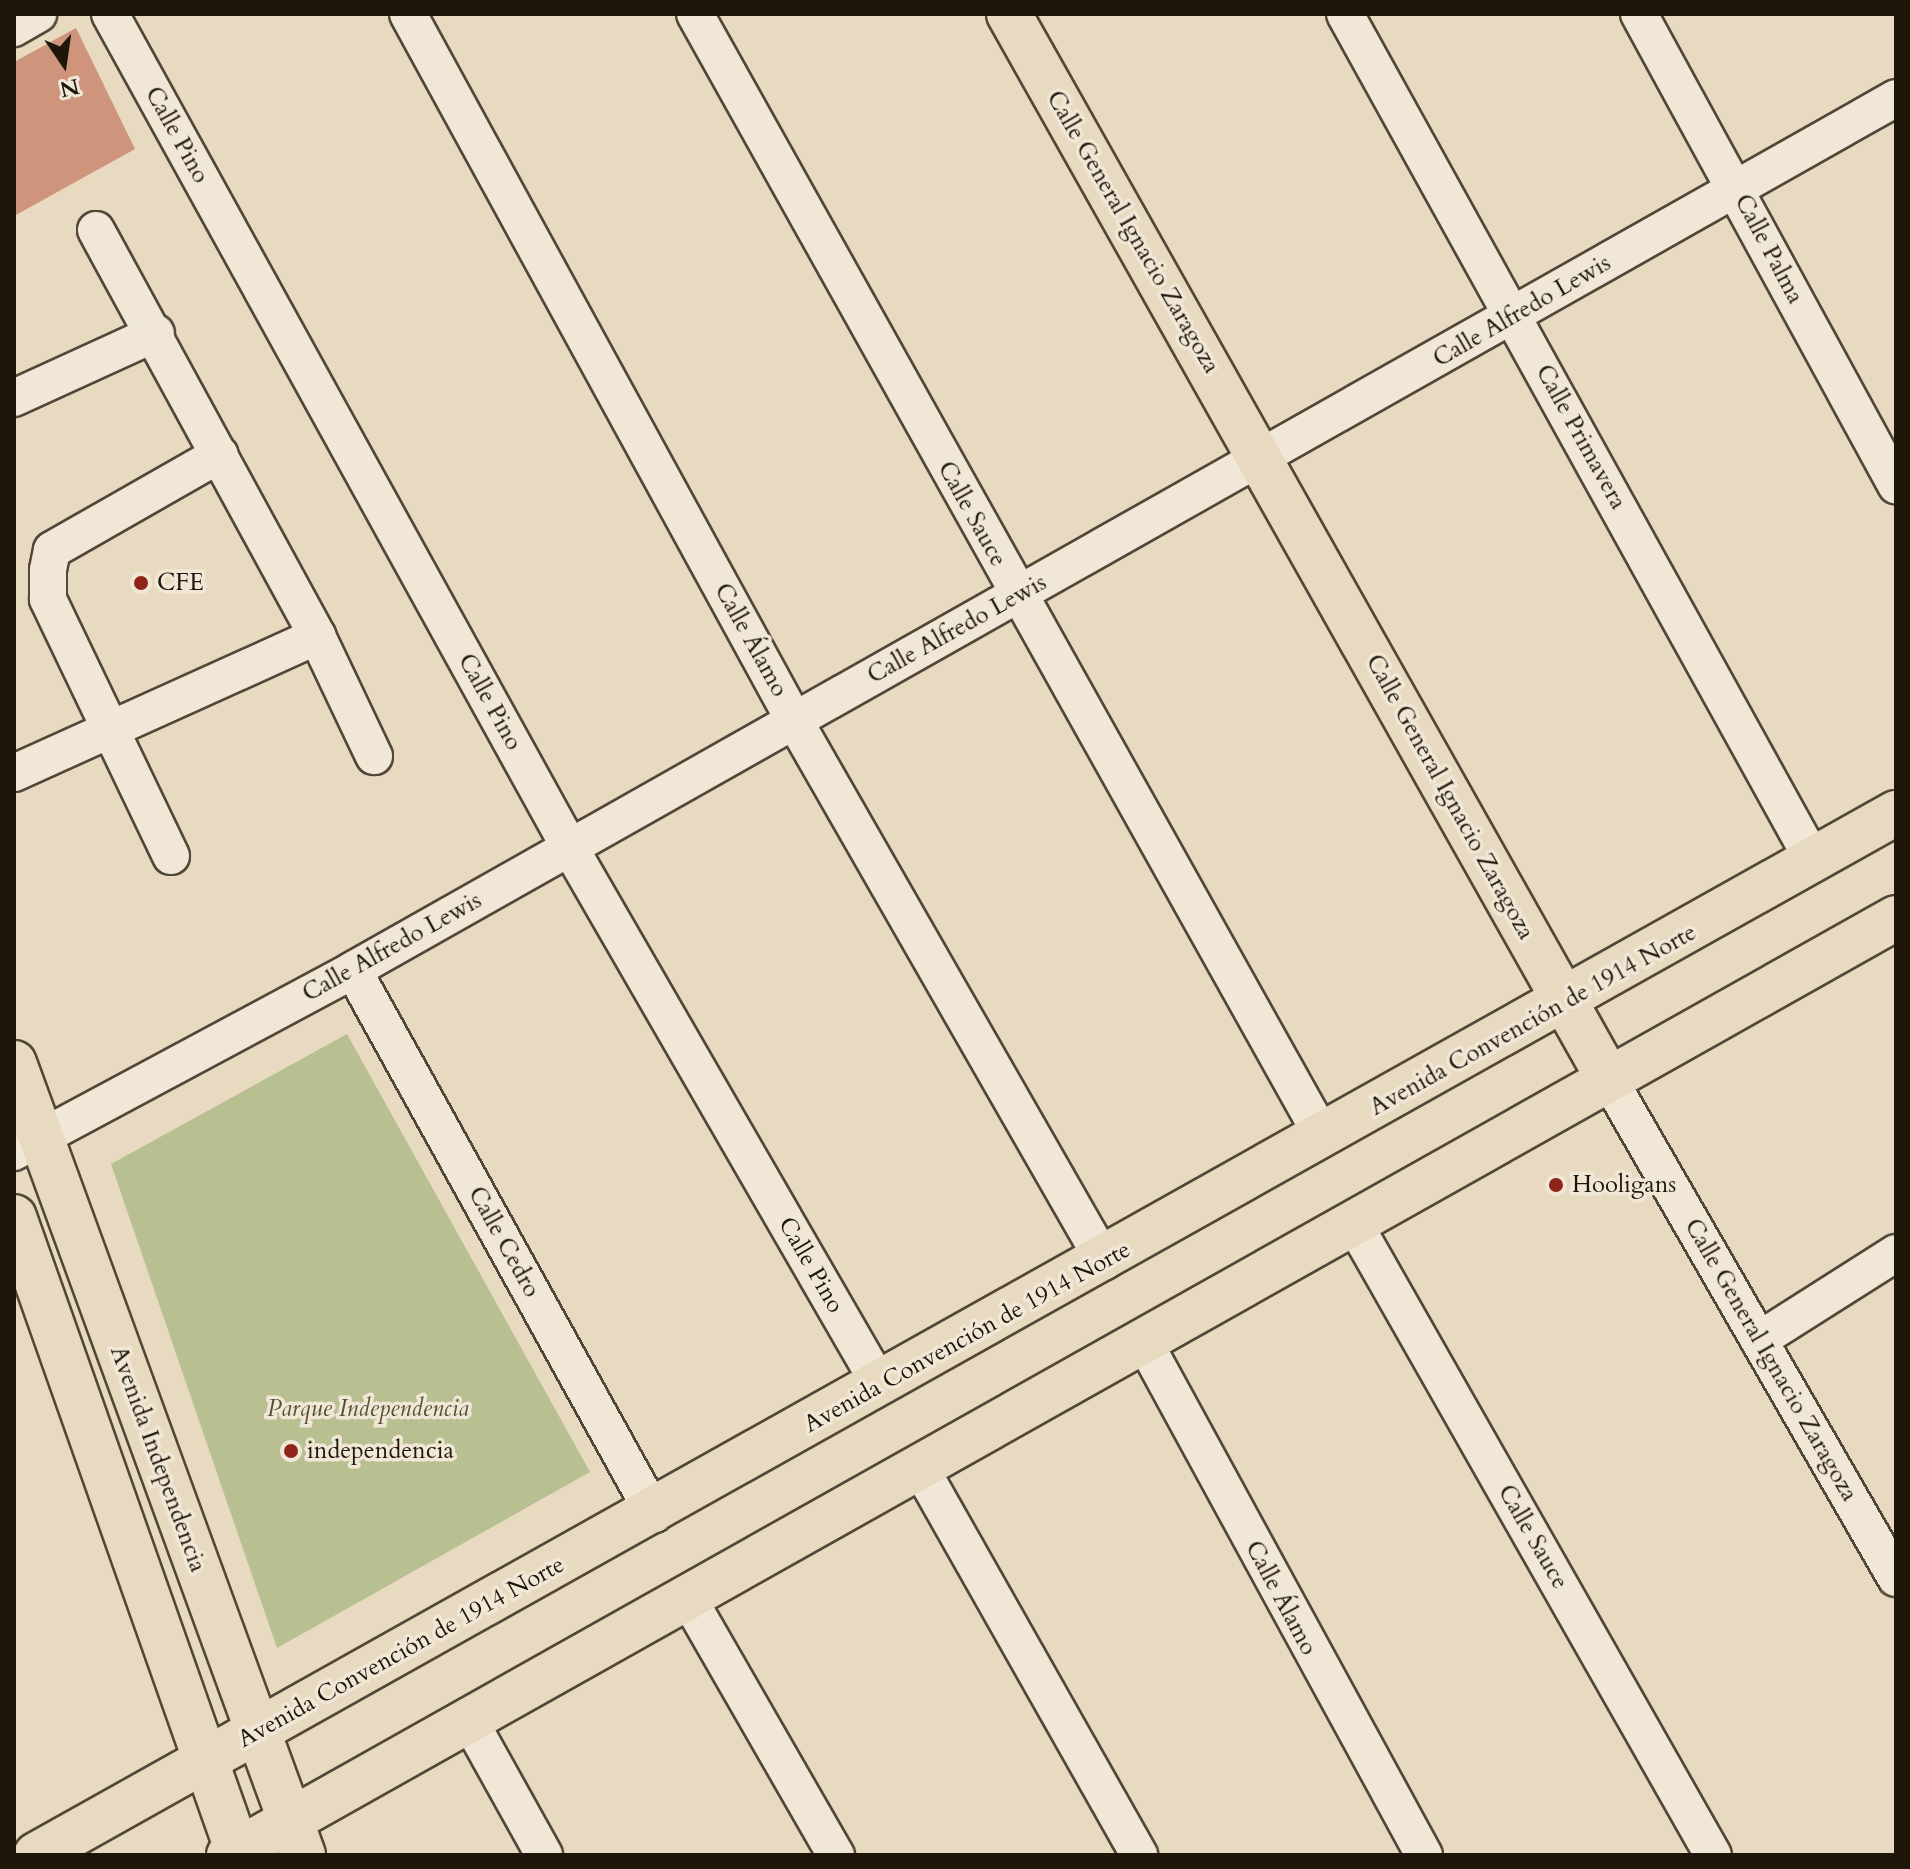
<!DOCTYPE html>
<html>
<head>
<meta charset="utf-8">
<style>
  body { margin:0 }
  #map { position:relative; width:1910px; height:1869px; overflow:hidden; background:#e8dac0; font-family:Cardo,serif }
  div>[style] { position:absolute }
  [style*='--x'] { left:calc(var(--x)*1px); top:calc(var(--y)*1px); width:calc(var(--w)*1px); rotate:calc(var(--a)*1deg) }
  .green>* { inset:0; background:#b8bf91 }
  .building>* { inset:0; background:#cf957c }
  .roads { filter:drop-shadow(2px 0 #514738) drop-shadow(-2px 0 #514738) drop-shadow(0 2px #514738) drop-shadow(0 -2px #514738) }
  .minor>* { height:36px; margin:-18px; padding:0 18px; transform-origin:18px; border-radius:18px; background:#f0e7d6 }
  .major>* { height:44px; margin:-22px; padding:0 22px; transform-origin:22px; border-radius:22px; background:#e8dac0 }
  .dots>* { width:22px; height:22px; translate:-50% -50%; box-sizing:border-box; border:4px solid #f0e7d6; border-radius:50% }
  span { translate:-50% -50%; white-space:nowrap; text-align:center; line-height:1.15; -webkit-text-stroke:7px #f0e7d6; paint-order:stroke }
  .street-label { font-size:24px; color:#1f160a }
  .poi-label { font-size:24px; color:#1f160a }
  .left { translate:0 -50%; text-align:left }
  .park-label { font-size:24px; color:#555139; font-style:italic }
  .frame { position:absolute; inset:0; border:16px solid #1f160a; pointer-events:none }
  .north { position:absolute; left:24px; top:24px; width:80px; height:80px; -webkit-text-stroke:6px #f0e7d6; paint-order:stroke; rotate:167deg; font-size:22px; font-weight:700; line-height:32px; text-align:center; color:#1f160a }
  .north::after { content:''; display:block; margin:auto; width:28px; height:36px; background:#1f160a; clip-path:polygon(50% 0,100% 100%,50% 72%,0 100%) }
</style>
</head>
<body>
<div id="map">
  <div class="green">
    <div style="clip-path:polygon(347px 1034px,590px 1472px,277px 1648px,111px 1164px)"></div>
  </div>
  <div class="building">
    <div style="clip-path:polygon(76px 28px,135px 149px,14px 216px,14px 62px)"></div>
  </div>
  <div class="roads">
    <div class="minor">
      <div style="--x:110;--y:14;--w:952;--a:61.12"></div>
      <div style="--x:570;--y:848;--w:620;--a:60"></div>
      <div style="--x:408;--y:14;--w:805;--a:61.33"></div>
      <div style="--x:794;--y:720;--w:624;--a:60.19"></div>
      <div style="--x:695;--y:14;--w:1287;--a:60.79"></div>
      <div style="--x:1345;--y:14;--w:967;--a:61.05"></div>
      <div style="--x:1639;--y:14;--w:537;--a:61.38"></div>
      <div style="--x:14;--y:28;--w:28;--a:-30"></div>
      <div style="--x:96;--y:230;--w:462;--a:61.4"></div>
      <div style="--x:317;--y:636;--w:133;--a:64.6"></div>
      <div style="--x:14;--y:398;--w:156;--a:-24.6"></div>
      <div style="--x:14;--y:773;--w:333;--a:-24.3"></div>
      <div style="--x:171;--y:856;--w:285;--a:-115.6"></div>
      <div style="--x:48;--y:599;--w:29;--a:-90"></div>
      <div style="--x:48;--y:570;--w:20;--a:-79"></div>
      <div style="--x:52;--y:550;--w:193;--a:-29.7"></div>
      <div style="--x:353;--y:970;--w:622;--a:61.04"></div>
      <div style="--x:1608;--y:1078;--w:577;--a:60.06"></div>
      <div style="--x:14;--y:1152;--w:385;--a:-28.2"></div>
      <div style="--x:353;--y:970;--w:1772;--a:-29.47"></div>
      <div style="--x:1352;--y:1220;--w:730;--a:60.38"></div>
      <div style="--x:1142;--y:1338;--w:589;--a:61.39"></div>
      <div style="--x:1759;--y:1340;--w:162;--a:-32.4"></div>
      <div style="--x:918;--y:1464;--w:449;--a:60.5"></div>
      <div style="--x:688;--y:1598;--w:297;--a:60.1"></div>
      <div style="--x:469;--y:1720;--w:154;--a:60.9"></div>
    </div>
    <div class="major">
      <div style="--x:1009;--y:14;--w:1221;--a:60.62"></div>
      <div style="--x:14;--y:1063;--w:843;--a:69.95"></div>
      <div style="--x:14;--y:1217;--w:677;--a:70.57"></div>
      <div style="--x:36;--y:1855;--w:2132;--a:-29.26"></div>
      <div style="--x:229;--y:1855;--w:1912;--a:-29.34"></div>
    </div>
  </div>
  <div class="dots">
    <div style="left:141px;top:583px;background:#8f2418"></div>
    <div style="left:1556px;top:1185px;background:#8f2418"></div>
    <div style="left:291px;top:1451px;background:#8f2418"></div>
  </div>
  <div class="street-label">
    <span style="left:177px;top:135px;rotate:61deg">Calle Pino</span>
    <span style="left:1133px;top:232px;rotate:60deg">Calle General Ignacio Zaragoza</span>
    <span style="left:1769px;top:249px;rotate:62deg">Calle Palma</span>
    <span style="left:1522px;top:311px;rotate:-30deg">Calle Alfredo Lewis</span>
    <span style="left:1581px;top:437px;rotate:61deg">Calle Primavera</span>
    <span style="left:972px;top:514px;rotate:61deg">Calle Sauce</span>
    <span style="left:957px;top:629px;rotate:-29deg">Calle Alfredo Lewis</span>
    <span style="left:751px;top:640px;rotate:61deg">Calle Álamo</span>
    <span style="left:490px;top:702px;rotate:61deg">Calle Pino</span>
    <span style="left:1450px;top:797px;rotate:61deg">Calle General Ignacio Zaragoza</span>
    <span style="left:392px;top:947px;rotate:-29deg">Calle Alfredo Lewis</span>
    <span style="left:1533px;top:1020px;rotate:-29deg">Avenida Convención de 1914 Norte</span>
    <span style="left:504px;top:1242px;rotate:61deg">Calle Cedro</span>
    <span style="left:811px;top:1265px;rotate:60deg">Calle Pino</span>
    <span style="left:967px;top:1337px;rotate:-29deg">Avenida Convención de 1914 Norte</span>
    <span style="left:1771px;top:1360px;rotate:60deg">Calle General Ignacio Zaragoza</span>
    <span style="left:158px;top:1459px;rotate:70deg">Avenida Independencia</span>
    <span style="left:1533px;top:1537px;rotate:60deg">Calle Sauce</span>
    <span style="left:1281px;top:1598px;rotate:62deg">Calle Álamo</span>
    <span style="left:401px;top:1652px;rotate:-29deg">Avenida Convención de 1914 Norte</span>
  </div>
  <div class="poi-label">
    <span class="left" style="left:157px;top:583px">CFE</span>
    <span class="left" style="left:1572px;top:1185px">Hooligans</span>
    <span class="left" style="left:307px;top:1451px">independencia</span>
  </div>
  <div class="park-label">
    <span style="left:368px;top:1409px">Parque Independencia</span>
  </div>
  <div class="frame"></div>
  <div class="north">N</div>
</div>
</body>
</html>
